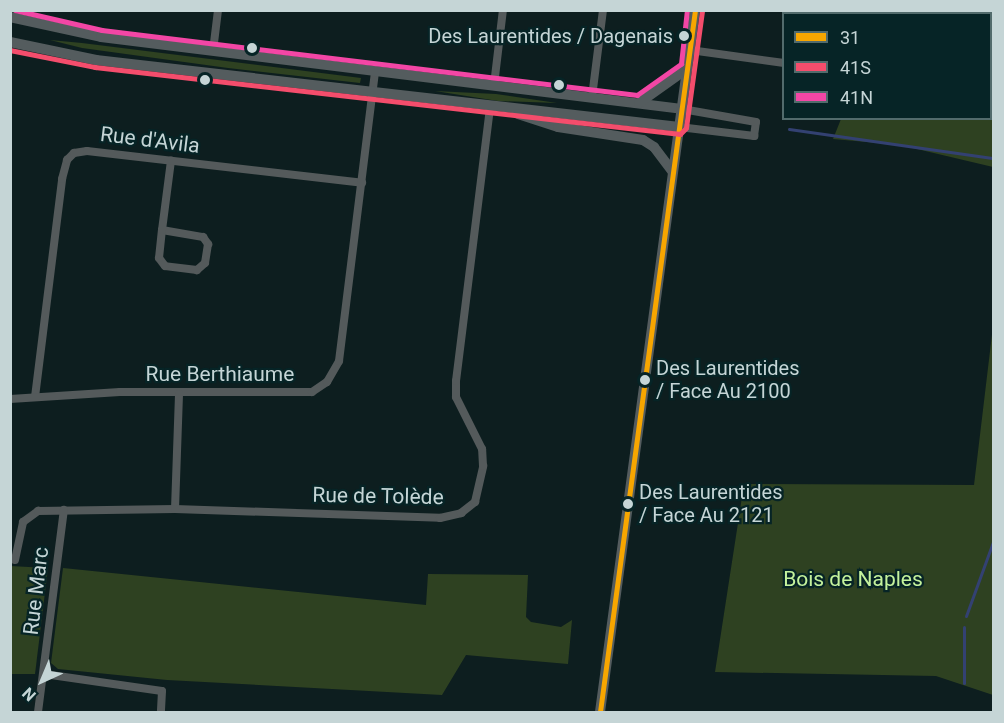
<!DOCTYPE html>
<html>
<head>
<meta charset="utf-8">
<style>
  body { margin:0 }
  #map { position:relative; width:1004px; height:723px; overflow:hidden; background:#0d1e1f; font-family:Roboto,sans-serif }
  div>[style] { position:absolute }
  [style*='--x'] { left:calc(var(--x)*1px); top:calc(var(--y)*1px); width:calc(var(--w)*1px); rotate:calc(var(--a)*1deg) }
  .green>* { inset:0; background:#2e4121 }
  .stream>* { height:3px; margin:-1.5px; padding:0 1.5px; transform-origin:1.5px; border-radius:1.5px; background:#334172 }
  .minor>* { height:8px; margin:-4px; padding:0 4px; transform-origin:4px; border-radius:4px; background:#545a5b }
  .secondary>* { height:10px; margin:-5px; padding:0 5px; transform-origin:5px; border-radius:5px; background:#545c5e }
  .bus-1>* { height:4.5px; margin:-2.25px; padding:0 2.25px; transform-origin:2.25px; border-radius:2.25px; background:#f7a600 }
  .bus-2>* { height:4.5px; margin:-2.25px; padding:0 2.25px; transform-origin:2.25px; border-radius:2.25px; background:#f44d6c }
  .bus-3>* { height:4.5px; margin:-2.25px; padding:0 2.25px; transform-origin:2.25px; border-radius:2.25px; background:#f346a5 }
  .dots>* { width:16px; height:16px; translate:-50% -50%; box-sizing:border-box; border:3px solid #062426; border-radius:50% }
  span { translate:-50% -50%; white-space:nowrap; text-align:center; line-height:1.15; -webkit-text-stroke:4.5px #062426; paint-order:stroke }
  .bus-label { font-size:20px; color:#c5d5d6 }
  .right { translate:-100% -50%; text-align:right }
  .left { translate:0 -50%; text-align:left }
  .street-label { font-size:21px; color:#c5d5d6 }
  .park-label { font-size:21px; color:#c4f29c }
  .frame { position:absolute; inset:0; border:12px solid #c5d5d6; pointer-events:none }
  .legend { position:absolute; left:782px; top:12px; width:210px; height:108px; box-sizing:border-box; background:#062426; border:2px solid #526b6c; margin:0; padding:8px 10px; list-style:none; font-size:18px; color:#c5d5d6 }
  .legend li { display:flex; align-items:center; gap:12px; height:30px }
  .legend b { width:30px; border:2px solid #526b6c }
  .north { position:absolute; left:12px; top:651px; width:60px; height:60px; -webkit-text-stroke:4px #062426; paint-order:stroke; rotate:224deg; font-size:16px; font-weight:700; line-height:24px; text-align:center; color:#c5d5d6 }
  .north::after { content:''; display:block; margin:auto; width:21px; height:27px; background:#c5d5d6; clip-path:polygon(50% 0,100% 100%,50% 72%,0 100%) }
</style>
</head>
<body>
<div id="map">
  <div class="green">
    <div style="clip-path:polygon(918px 10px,993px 11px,993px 167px,900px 145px,833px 139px,841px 119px,990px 118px,990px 14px,917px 13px)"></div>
    <div style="clip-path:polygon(50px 40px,82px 43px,361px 78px,360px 83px,228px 68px,82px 48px)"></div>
    <div style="clip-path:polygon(435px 91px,496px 94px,557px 103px,498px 101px)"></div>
    <div style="clip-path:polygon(993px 326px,993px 695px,936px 676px,715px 672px,744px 484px,974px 485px)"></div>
    <div style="clip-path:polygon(10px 566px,48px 568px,35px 674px,11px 674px)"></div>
    <div style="clip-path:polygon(63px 568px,426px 605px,428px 574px,528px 575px,526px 617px,531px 622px,561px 627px,572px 620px,568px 664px,466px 655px,442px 695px,167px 680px,58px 669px,51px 663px)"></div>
  </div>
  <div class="stream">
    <div style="--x:789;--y:129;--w:207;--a:8.1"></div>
    <div style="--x:966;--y:616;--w:82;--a:-70"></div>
    <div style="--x:964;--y:683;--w:56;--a:-90"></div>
  </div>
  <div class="minor">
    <div style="--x:847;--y:14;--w:4;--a:-76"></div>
    <div style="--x:690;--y:50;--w:95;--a:7.9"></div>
    <div style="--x:213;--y:51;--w:41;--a:-83"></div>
    <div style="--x:494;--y:85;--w:76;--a:-83.2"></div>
    <div style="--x:592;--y:97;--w:88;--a:-82.8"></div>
    <div style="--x:679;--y:127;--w:76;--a:6.8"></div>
    <div style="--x:754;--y:136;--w:14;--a:-82"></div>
    <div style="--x:756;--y:122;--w:75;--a:-170"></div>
    <div style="--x:162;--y:230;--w:42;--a:9.7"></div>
    <div style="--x:203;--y:237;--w:9;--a:54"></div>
    <div style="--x:208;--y:244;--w:19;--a:99"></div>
    <div style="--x:205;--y:263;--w:11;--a:139"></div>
    <div style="--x:197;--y:270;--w:32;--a:-173"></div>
    <div style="--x:165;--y:266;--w:10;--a:-127"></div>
    <div style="--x:159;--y:258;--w:28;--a:-84"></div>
    <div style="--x:162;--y:230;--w:70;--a:-82.6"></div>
    <div style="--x:35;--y:397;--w:220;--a:-82.9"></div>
    <div style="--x:62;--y:179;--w:20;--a:-75"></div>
    <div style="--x:67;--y:160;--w:10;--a:-45"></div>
    <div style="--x:74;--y:153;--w:13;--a:-9"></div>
    <div style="--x:87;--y:151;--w:277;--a:6.6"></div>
    <div style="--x:10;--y:399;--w:110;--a:-3.6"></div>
    <div style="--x:120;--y:392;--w:192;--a:0"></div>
    <div style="--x:312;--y:392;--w:18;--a:-34"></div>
    <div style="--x:327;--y:382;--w:24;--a:-60"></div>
    <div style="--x:339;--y:361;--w:292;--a:-82.9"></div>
    <div style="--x:175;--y:509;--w:115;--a:-88"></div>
    <div style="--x:15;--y:560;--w:39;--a:-78"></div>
    <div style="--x:23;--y:522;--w:19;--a:-36"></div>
    <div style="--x:38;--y:511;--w:137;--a:-0.8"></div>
    <div style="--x:175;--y:509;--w:265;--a:1.9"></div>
    <div style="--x:440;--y:518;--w:22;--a:-13"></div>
    <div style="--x:461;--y:513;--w:18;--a:-38"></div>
    <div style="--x:475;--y:502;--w:37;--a:-77"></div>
    <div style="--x:483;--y:466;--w:17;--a:-93"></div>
    <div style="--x:482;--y:449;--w:58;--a:-116.6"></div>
    <div style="--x:456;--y:397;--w:16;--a:-90"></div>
    <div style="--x:456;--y:381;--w:275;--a:-82.9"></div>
    <div style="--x:44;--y:674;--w:119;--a:8.2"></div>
    <div style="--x:162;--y:691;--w:21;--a:93"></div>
    <div style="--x:38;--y:712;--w:204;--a:-82.7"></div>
  </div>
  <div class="secondary">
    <div style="--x:10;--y:17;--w:93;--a:12.4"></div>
    <div style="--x:101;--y:37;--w:585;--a:7.06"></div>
    <div style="--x:10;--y:42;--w:88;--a:11.8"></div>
    <div style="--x:96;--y:60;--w:587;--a:6.56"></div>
    <div style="--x:639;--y:103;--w:60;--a:-35.5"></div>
    <div style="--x:518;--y:114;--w:42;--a:18"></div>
    <div style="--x:558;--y:127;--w:86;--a:8.7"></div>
    <div style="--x:643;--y:140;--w:13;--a:32"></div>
    <div style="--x:654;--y:147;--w:31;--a:53"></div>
    <div style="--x:600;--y:712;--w:708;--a:-82.29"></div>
  </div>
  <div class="bus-1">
    <div style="--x:600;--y:712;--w:708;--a:-82.29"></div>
  </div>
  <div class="bus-2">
    <div style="--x:10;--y:50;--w:87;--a:11.3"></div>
    <div style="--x:95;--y:67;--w:589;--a:6.53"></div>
    <div style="--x:680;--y:134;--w:8;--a:-45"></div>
    <div style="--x:686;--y:128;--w:118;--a:-82.2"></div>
  </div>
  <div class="bus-3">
    <div style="--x:15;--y:10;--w:89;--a:12.9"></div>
    <div style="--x:102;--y:30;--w:539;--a:6.93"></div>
    <div style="--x:637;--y:95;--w:54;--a:-35.2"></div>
    <div style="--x:681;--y:64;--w:54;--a:-83.7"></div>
  </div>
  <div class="dots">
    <div style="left:684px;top:36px;background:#c5d5d6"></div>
    <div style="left:252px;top:48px;background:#c5d5d6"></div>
    <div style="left:205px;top:80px;background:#c5d5d6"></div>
    <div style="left:559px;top:85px;background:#c5d5d6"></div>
    <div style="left:645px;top:380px;background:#c5d5d6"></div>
    <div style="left:628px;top:504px;background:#c5d5d6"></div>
  </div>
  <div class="bus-label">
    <span class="right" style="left:673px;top:36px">Des Laurentides / Dagenais</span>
    <span class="left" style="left:656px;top:380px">Des Laurentides<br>/ Face Au 2100</span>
    <span class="left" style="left:639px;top:504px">Des Laurentides<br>/ Face Au 2121</span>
  </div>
  <div class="street-label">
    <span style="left:150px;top:140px;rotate:7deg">Rue d'Avila</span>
    <span style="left:220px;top:374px">Rue Berthiaume</span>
    <span style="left:378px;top:496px;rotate:1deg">Rue de Tolède</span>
    <span style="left:36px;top:591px;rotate:-83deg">Rue Marc</span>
  </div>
  <div class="park-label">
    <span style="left:853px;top:579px">Bois de Naples</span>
  </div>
  <div class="frame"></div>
  <ul class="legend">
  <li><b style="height:8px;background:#f7a600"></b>31</li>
  <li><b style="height:8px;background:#f44d6c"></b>41S</li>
  <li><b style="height:8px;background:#f346a5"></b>41N</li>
  </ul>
  <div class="north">N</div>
</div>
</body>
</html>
